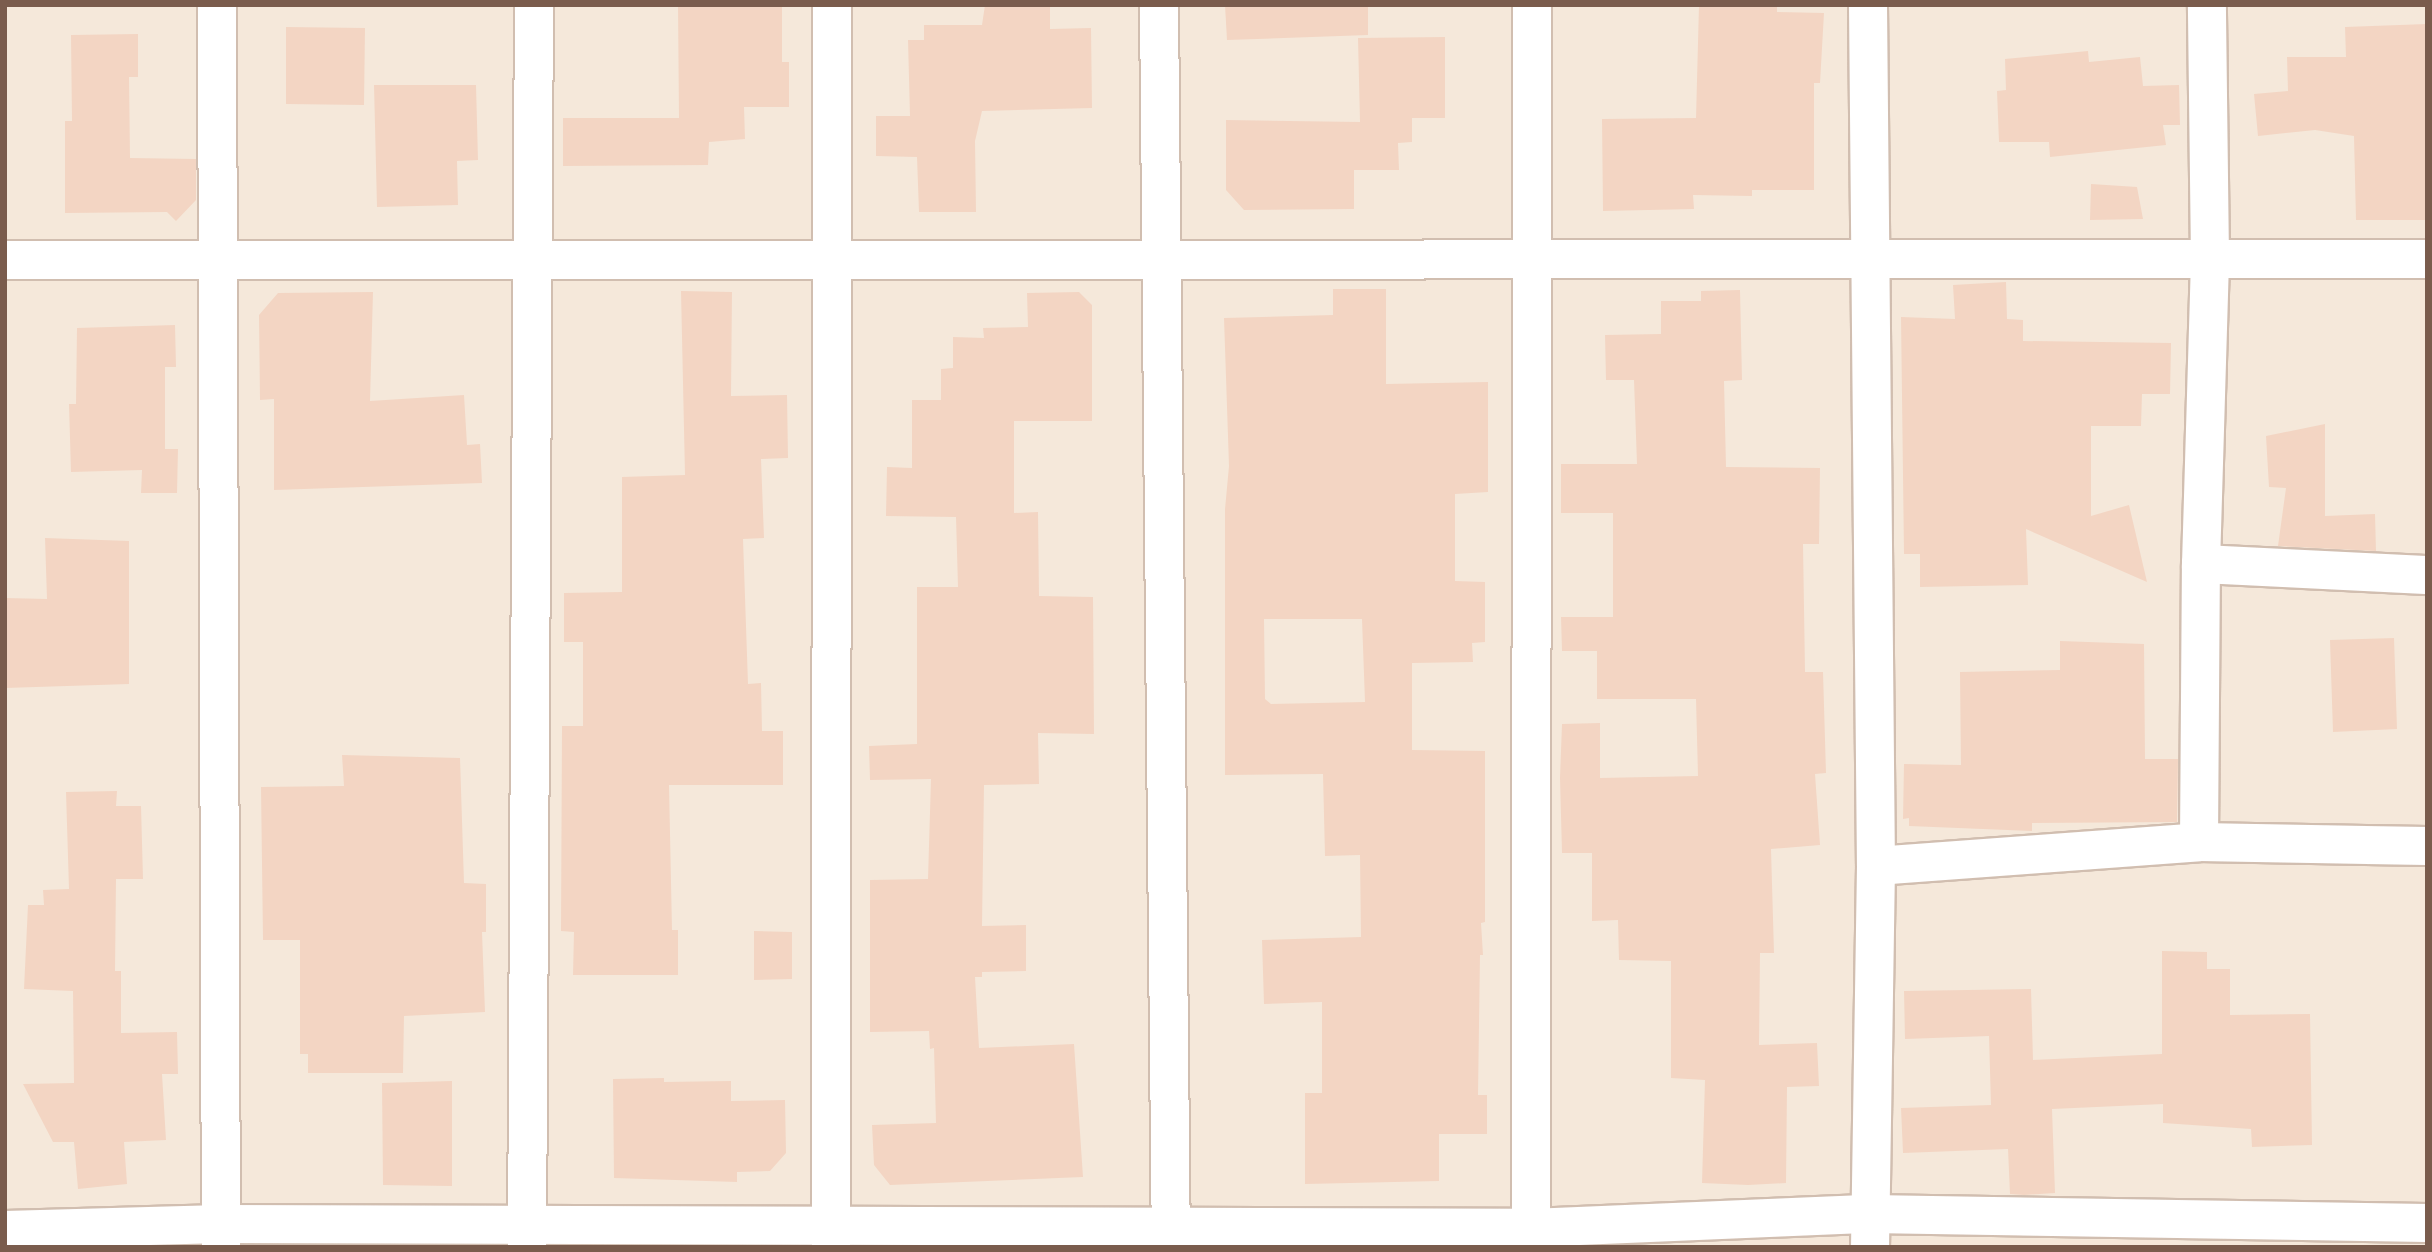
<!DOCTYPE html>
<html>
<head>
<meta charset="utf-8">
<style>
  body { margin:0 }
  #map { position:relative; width:2432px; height:1252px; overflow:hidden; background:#fdf6ec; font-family:"Archivo Narrow",sans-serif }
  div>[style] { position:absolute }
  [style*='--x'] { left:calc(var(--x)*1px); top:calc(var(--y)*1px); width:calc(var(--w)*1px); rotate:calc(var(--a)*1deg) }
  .residential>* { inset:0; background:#f5e8da }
  .building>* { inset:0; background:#f3d5c3 }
  .roads { filter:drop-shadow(2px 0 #d1beb0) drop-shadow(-2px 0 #d1beb0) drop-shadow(0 2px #d1beb0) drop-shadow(0 -2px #d1beb0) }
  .minor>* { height:38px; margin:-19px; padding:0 19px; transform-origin:19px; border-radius:19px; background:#fff }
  span { translate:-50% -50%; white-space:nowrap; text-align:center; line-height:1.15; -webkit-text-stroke:7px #fffaf3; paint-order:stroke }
  .frame { position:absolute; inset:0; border:7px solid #7a5c4d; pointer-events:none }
</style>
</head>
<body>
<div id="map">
  <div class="residential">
    <div style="clip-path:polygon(5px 5px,2427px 5px,2427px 1247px,5px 1247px)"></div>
  </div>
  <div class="building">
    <div style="clip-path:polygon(678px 5px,782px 5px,782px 62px,789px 62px,789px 107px,744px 107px,745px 139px,709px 142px,708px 165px,563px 166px,563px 118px,679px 118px)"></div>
    <div style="clip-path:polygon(985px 5px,1050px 5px,1050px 29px,1091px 28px,1092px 108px,982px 111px,975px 141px,976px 212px,919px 212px,917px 157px,876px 156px,876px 116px,910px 116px,908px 40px,924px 40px,924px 25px,982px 25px)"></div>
    <div style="clip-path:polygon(1225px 5px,1368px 5px,1368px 35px,1227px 40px)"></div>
    <div style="clip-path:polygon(1699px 5px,1777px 5px,1777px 12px,1824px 13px,1820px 83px,1814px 83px,1814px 190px,1752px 190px,1752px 196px,1693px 195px,1694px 209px,1603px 211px,1602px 119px,1696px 118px)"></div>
    <div style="clip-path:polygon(2427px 24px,2427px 220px,2356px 220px,2354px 136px,2315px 130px,2258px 136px,2254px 94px,2288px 91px,2287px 57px,2346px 57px,2345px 27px)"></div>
    <div style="clip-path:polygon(286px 27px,365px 28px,364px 105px,286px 104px)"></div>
    <div style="clip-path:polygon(138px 34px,138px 77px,129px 77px,130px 158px,196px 159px,196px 200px,176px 221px,167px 212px,65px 213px,65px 121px,72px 121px,71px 35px)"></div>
    <div style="clip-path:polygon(1445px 37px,1445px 118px,1412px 118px,1412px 142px,1398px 143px,1399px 170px,1354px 170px,1354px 209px,1244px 210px,1226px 190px,1226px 120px,1360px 122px,1358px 38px)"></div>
    <div style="clip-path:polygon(2088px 51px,2089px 62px,2140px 57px,2143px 86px,2179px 85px,2180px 125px,2163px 125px,2166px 145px,2050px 157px,2049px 142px,1999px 142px,1997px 91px,2006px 90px,2005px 59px)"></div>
    <div style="clip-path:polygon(374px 85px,476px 85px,478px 160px,457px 161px,458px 205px,377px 207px)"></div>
    <div style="clip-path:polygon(2091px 184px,2137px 187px,2143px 219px,2090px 220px)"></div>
    <div style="clip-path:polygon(2006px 282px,2007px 319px,2023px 320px,2023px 341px,2171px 343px,2170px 394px,2142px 394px,2141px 426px,2091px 426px,2091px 516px,2129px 505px,2147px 582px,2026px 529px,2028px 585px,1920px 587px,1920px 554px,1904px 554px,1901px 317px,1955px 319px,1953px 285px)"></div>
    <div style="clip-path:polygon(evenodd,1333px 289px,1386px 289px,1386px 384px,1488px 382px,1488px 492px,1455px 494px,1455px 581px,1485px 582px,1485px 642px,1472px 643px,1473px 662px,1412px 663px,1412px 750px,1485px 751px,1485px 922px,1481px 923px,1483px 955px,1480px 955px,1478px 1095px,1487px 1095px,1487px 1134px,1439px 1134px,1439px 1181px,1305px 1184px,1305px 1093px,1322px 1093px,1322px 1002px,1264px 1004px,1262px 940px,1361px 937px,1360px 855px,1325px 856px,1323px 774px,1225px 775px,1225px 509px,1229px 466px,1224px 318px,1333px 315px,1333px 289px,1264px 619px,1362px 619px,1365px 702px,1271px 704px,1265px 699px,1264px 619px)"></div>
    <div style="clip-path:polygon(1740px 290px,1742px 380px,1724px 381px,1726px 467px,1820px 468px,1819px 544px,1803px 544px,1805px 672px,1823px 672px,1826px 773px,1815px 774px,1820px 845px,1771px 849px,1774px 953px,1760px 953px,1759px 1045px,1817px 1043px,1819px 1086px,1787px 1087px,1786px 1183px,1748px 1185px,1702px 1183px,1705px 1080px,1671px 1078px,1671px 961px,1619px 960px,1618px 920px,1592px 921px,1592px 853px,1562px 853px,1560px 778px,1562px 724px,1600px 723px,1600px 778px,1698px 776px,1696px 699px,1597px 699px,1597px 651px,1562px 651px,1561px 617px,1613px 617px,1613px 513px,1561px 513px,1561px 464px,1637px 464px,1634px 380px,1606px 380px,1605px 335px,1661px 334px,1661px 301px,1701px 301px,1701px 291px)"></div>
    <div style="clip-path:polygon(681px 291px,732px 292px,731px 396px,787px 395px,788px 458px,761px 459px,764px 538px,743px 539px,748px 684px,761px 683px,762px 731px,783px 731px,783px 785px,669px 785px,672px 930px,678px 930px,678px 975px,573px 975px,574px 932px,561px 931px,562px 726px,583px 726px,583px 642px,564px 642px,564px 593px,622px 592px,622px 477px,685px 475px)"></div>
    <div style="clip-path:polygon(373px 292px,370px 401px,464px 395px,467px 445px,480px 444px,482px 483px,274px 490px,274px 399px,260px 400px,259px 315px,278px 293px)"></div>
    <div style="clip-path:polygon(1079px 292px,1092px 305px,1092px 421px,1014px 421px,1014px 513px,1038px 512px,1039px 596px,1093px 597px,1094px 734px,1038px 733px,1039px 784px,984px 785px,982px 926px,1026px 925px,1026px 971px,982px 972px,982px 977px,975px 977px,979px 1048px,1074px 1044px,1083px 1177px,890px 1185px,874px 1165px,872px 1125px,936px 1123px,934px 1048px,930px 1049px,929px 1031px,870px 1032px,870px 880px,928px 879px,931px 779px,870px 780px,869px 746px,917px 744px,917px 587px,958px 587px,956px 517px,886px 516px,887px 467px,912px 468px,912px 400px,941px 400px,941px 369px,953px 368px,953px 337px,984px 338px,983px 328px,1028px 327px,1027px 293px)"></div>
    <div style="clip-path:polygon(175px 325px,176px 367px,165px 367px,165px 449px,178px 449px,177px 493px,141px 493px,142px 470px,71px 472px,69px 404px,76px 404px,77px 328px)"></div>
    <div style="clip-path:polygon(2325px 424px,2325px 516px,2375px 514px,2376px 551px,2278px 546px,2286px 488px,2269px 487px,2266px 436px)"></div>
    <div style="clip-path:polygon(45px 538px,129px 541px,129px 684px,5px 688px,5px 598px,47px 599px)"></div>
    <div style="clip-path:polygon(2394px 638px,2397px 729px,2333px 732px,2330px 640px)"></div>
    <div style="clip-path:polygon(2060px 641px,2144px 644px,2145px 759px,2178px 759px,2177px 822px,2032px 823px,2032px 831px,1909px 826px,1909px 818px,1903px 819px,1904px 764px,1961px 765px,1960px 672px,2060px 670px)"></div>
    <div style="clip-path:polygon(342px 755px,460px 758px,464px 883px,486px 884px,486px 932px,482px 932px,485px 1012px,404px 1016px,403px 1073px,308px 1073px,308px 1054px,300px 1054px,300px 940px,263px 940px,261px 787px,344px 786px)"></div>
    <div style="clip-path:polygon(117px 791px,116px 806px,141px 806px,143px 879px,116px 879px,115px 971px,121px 971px,121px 1033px,177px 1032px,178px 1074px,162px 1074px,166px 1140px,124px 1142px,127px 1184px,78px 1189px,74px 1142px,53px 1142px,23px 1084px,74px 1083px,73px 991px,24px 989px,28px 905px,44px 905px,43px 890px,69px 889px,66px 792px)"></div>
    <div style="clip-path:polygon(754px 931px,792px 932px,792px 979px,754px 980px)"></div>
    <div style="clip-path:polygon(2162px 951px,2207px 952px,2207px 969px,2230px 969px,2230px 1015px,2310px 1014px,2312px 1145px,2252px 1147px,2251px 1129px,2163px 1123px,2163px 1104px,2052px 1109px,2055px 1193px,2024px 1195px,2010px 1194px,2008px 1149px,1903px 1153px,1901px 1108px,1991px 1105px,1989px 1036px,1905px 1039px,1904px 991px,2031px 989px,2033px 1060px,2162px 1054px)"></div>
    <div style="clip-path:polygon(664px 1078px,664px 1082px,731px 1081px,731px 1101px,785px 1100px,786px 1153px,770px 1171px,737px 1172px,737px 1182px,614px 1178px,613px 1079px)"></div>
    <div style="clip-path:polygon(452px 1081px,452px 1186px,383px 1185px,382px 1083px)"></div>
  </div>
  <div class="roads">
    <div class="minor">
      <div style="--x:217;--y:5;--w:1242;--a:89.82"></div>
      <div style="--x:1159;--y:5;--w:1242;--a:89.45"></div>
      <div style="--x:1868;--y:5;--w:861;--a:89.47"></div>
      <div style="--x:1876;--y:866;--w:381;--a:90.9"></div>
      <div style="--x:5;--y:260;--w:2422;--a:-0.02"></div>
      <div style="--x:2201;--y:564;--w:226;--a:2.8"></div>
      <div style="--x:2199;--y:842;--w:278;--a:-89.6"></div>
      <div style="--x:2201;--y:564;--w:305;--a:-88.3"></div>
      <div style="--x:2210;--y:259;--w:254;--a:-90.7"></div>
      <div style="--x:1876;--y:866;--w:324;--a:-4.2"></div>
      <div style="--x:2199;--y:842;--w:228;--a:1"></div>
      <div style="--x:5;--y:1230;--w:216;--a:-1.6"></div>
      <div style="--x:221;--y:1224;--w:1310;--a:0.17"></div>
      <div style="--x:1531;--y:1228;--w:339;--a:-2.4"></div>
      <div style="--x:1870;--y:1214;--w:557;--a:0.93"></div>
      <div style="--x:527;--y:1247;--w:1242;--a:-89.68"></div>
      <div style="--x:831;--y:1247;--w:1242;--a:-89.95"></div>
      <div style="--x:1531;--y:1247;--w:1242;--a:-89.95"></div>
    </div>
  </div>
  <div class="frame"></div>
</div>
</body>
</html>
